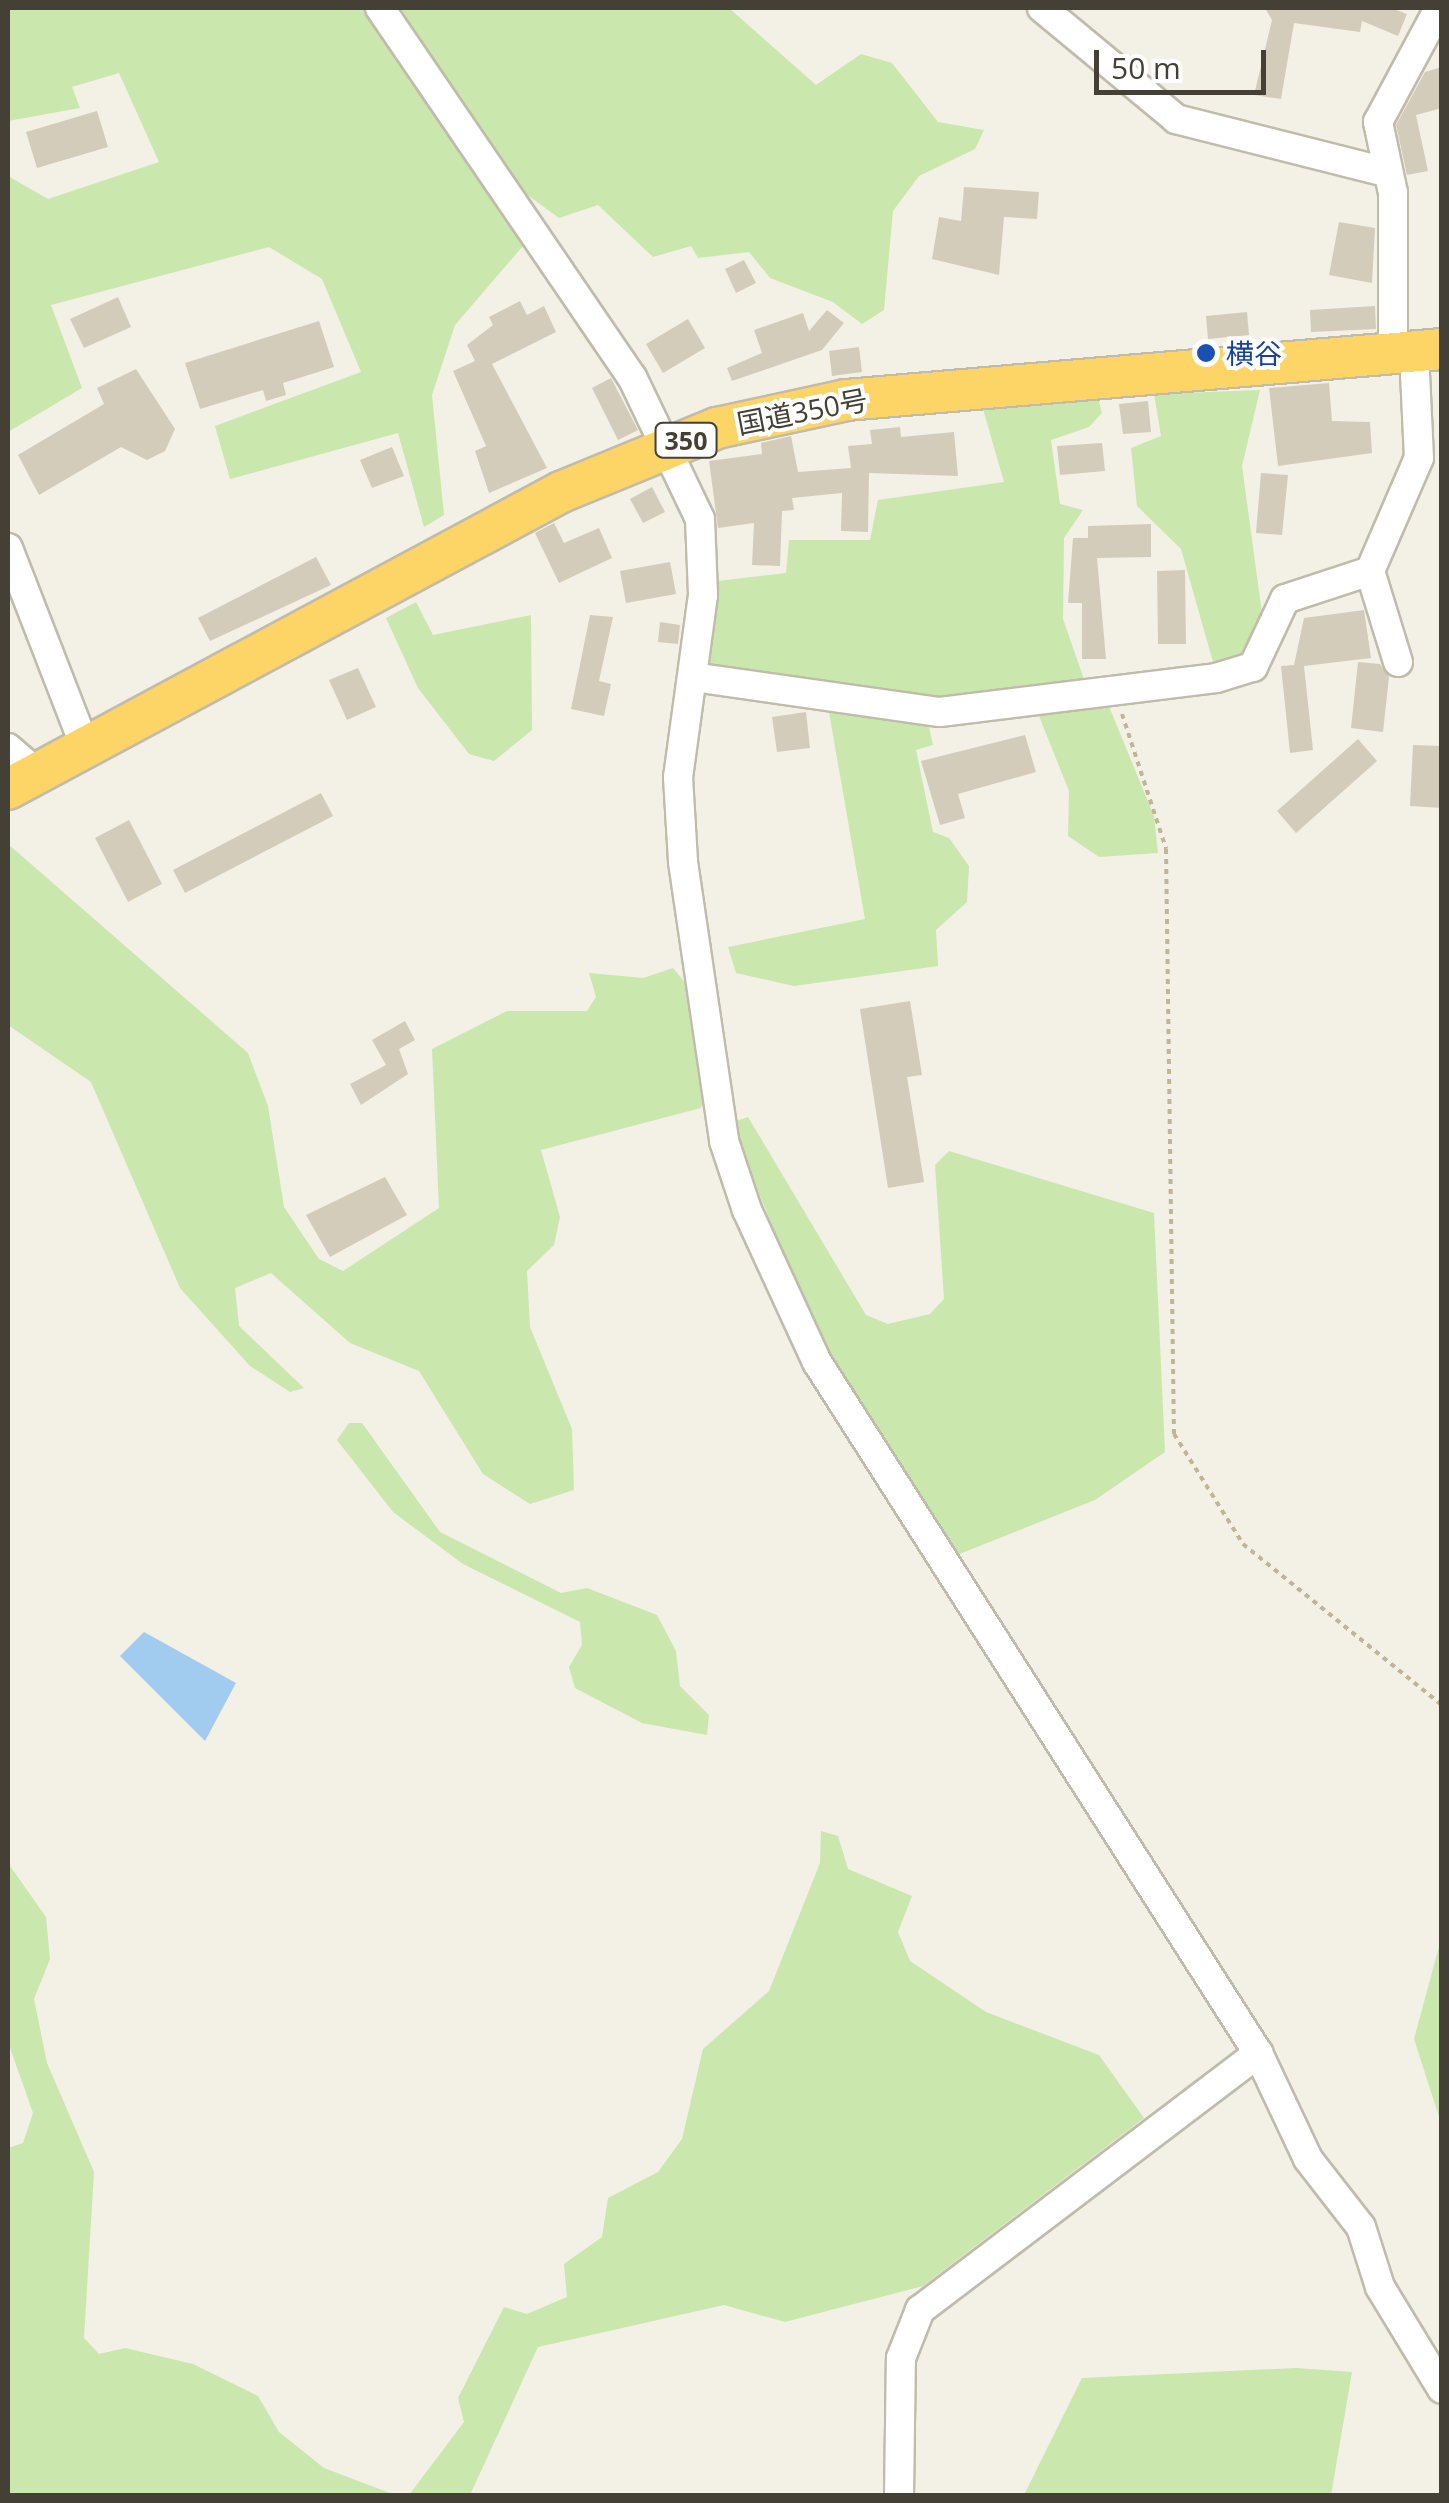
<!DOCTYPE html>
<html>
<head>
<meta charset="utf-8">
<style>
  body { margin:0 }
  #map { position:relative; width:1449px; height:2503px; overflow:hidden; background:#f3f0e6; font-family:"Open Sans","Noto Sans JP",sans-serif }
  div>[style] { position:absolute }
  [style*='--x'] { left:calc(var(--x)*1px); top:calc(var(--y)*1px); width:calc(var(--w)*1px); rotate:calc(var(--a)*1deg) }
  .green>* { inset:0; background:#cae7ae }
  .water>* { inset:0; background:#a2cbf0 }
  .building>* { inset:0; background:#d4ccbb }
  .path>* { height:4px; margin-top:-2px; transform-origin:0; background:repeating-linear-gradient(90deg,#c0b499 0 5px,transparent 0 10px) }
  .roads { filter:drop-shadow(2px 0 #c1bbab) drop-shadow(-2px 0 #c1bbab) drop-shadow(0 2px #c1bbab) drop-shadow(0 -2px #c1bbab) }
  .minor>* { height:28px; margin:-14px; padding:0 14px; transform-origin:14px; border-radius:14px; background:#fff }
  .highway>* { height:40px; margin:-20px; padding:0 20px; transform-origin:20px; border-radius:20px; background:#fdd466 }
  .dots>* { width:28px; height:28px; translate:-50% -50%; box-sizing:border-box; border:5px solid #fff; border-radius:50% }
  span { translate:-50% -50%; white-space:nowrap; text-align:center; line-height:1.15; -webkit-text-stroke:8px #fff; paint-order:stroke }
  .shield-label span { padding:2px 8px; background:#fff; border:2px solid; border-radius:8px; -webkit-text-stroke-width:0 }
  .shield-label { font-size:25px; color:#454035; font-weight:700 }
  .transit-label { font-size:28px; color:#164399 }
  .left { translate:0 -50%; text-align:left }
  .street-label { font-size:28px; color:#454035 }
  .frame { position:absolute; inset:0; border:10px solid #454035; pointer-events:none }
  .scale { position:absolute; left:1094px; top:50px; width:172px; height:45px; box-sizing:border-box; border:5px solid #454035; border-top:0; padding-left:12px; font-size:30px; line-height:35px; white-space:nowrap; color:#454035; -webkit-text-stroke:8px #fff; paint-order:stroke }
</style>
</head>
<body>
<div id="map">
  <div class="green">
    <div style="clip-path:polygon(8px 8px,365px 8px,523px 246px,455px 325px,432px 395px,444px 515px,424px 527px,398px 433px,230px 479px,215px 426px,361px 372px,322px 279px,269px 247px,51px 305px,82px 388px,8px 432px,8px 176px,48px 199px,159px 162px,119px 73px,72px 87px,80px 108px,8px 121px)"></div>
    <div style="clip-path:polygon(398px 8px,729px 8px,816px 85px,861px 54px,892px 63px,938px 122px,984px 130px,975px 149px,919px 176px,893px 211px,884px 310px,862px 324px,833px 302px,770px 278px,749px 252px,698px 258px,691px 246px,653px 257px,598px 205px,559px 218px,522px 191px)"></div>
    <div style="clip-path:polygon(1260px 390px,1242px 466px,1264px 628px,1251px 651px,1213px 662px,1181px 549px,1137px 506px,1131px 448px,1161px 436px,1154px 394px)"></div>
    <div style="clip-path:polygon(1098px 398px,1102px 413px,1089px 427px,1051px 440px,1060px 504px,1083px 510px,1064px 538px,1063px 619px,1085px 682px,934px 702px,705px 667px,718px 581px,786px 573px,789px 540px,870px 540px,878px 500px,1004px 482px,983px 409px)"></div>
    <div style="clip-path:polygon(416px 602px,433px 635px,531px 615px,532px 730px,494px 761px,469px 754px,418px 688px,386px 618px)"></div>
    <div style="clip-path:polygon(1108px 704px,1154px 816px,1158px 853px,1099px 857px,1068px 836px,1069px 791px,1039px 716px)"></div>
    <div style="clip-path:polygon(829px 712px,927px 718px,933px 745px,916px 750px,933px 832px,949px 838px,969px 866px,967px 902px,936px 930px,938px 966px,794px 986px,736px 973px,728px 947px,865px 919px)"></div>
    <div style="clip-path:polygon(8px 844px,248px 1053px,268px 1106px,284px 1207px,319px 1259px,343px 1271px,439px 1208px,432px 1049px,507px 1011px,587px 1011px,596px 997px,589px 973px,643px 978px,673px 968px,688px 986px,707px 1088px,701px 1108px,541px 1150px,560px 1217px,554px 1245px,527px 1271px,530px 1327px,572px 1429px,574px 1490px,530px 1504px,483px 1474px,419px 1371px,350px 1343px,271px 1273px,235px 1288px,239px 1326px,304px 1388px,290px 1392px,250px 1366px,180px 1288px,91px 1082px,8px 1025px)"></div>
    <div style="clip-path:polygon(748px 1117px,866px 1315px,888px 1324px,930px 1314px,944px 1299px,935px 1165px,949px 1151px,1154px 1213px,1165px 1452px,1095px 1500px,957px 1555px,816px 1329px,738px 1144px,736px 1121px)"></div>
    <div style="clip-path:polygon(349px 1423px,362px 1423px,440px 1532px,561px 1593px,587px 1588px,657px 1615px,676px 1651px,680px 1686px,709px 1715px,707px 1735px,642px 1723px,575px 1688px,569px 1667px,582px 1645px,580px 1622px,463px 1564px,393px 1512px,337px 1440px)"></div>
    <div style="clip-path:polygon(821px 1831px,838px 1836px,848px 1869px,912px 1896px,898px 1932px,910px 1961px,986px 2012px,1099px 2055px,1144px 2118px,923px 2286px,785px 2322px,724px 2305px,538px 2347px,470px 2495px,409px 2495px,464px 2422px,458px 2398px,504px 2307px,527px 2314px,567px 2297px,564px 2264px,602px 2237px,608px 2198px,658px 2172px,682px 2139px,703px 2049px,769px 1991px,820px 1863px)"></div>
    <div style="clip-path:polygon(8px 1863px,46px 1917px,50px 1959px,34px 1999px,47px 2063px,94px 2172px,84px 2338px,99px 2354px,125px 2348px,193px 2364px,258px 2396px,279px 2432px,324px 2468px,395px 2495px,8px 2495px,8px 2148px,23px 2143px,33px 2113px,8px 2042px)"></div>
    <div style="clip-path:polygon(1441px 1939px,1442px 2123px,1441px 2123px,1414px 2039px)"></div>
    <div style="clip-path:polygon(1296px 2368px,1352px 2372px,1331px 2495px,1024px 2495px,1082px 2378px)"></div>
  </div>
  <div class="water">
    <div style="clip-path:polygon(144px 1632px,236px 1683px,205px 1741px,120px 1656px)"></div>
  </div>
  <div class="building">
    <div style="clip-path:polygon(1265px 8px,1391px 8px,1407px 14px,1398px 36px,1362px 21px,1360px 32px,1294px 23px,1281px 99px,1254px 95px,1272px 20px)"></div>
    <div style="clip-path:polygon(1442px 67px,1442px 108px,1416px 115px,1428px 171px,1407px 175px,1396px 125px,1425px 72px)"></div>
    <div style="clip-path:polygon(97px 111px,108px 147px,37px 168px,26px 132px)"></div>
    <div style="clip-path:polygon(964px 187px,1039px 192px,1037px 219px,1004px 217px,999px 275px,932px 259px,939px 217px,961px 221px)"></div>
    <div style="clip-path:polygon(1339px 222px,1375px 228px,1372px 283px,1329px 275px)"></div>
    <div style="clip-path:polygon(744px 260px,756px 283px,736px 293px,725px 269px)"></div>
    <div style="clip-path:polygon(118px 297px,131px 327px,84px 348px,70px 319px)"></div>
    <div style="clip-path:polygon(520px 301px,527px 315px,544px 306px,556px 332px,492px 364px,547px 468px,489px 493px,475px 451px,486px 446px,453px 371px,475px 361px,467px 345px,493px 325px,489px 317px)"></div>
    <div style="clip-path:polygon(1375px 306px,1376px 329px,1311px 332px,1310px 310px)"></div>
    <div style="clip-path:polygon(827px 310px,844px 323px,822px 350px,732px 381px,727px 368px,762px 353px,754px 330px,803px 313px,809px 331px)"></div>
    <div style="clip-path:polygon(1247px 312px,1249px 335px,1208px 339px,1206px 316px)"></div>
    <div style="clip-path:polygon(688px 319px,705px 348px,663px 373px,646px 344px)"></div>
    <div style="clip-path:polygon(319px 321px,334px 367px,283px 383px,286px 395px,266px 401px,263px 390px,200px 409px,185px 363px)"></div>
    <div style="clip-path:polygon(859px 347px,862px 372px,832px 376px,829px 351px)"></div>
    <div style="clip-path:polygon(136px 369px,175px 429px,165px 451px,147px 460px,121px 447px,39px 495px,18px 455px,104px 404px,97px 388px)"></div>
    <div style="clip-path:polygon(611px 378px,638px 430px,618px 440px,592px 388px)"></div>
    <div style="clip-path:polygon(1329px 383px,1332px 421px,1370px 422px,1372px 453px,1278px 466px,1269px 388px)"></div>
    <div style="clip-path:polygon(1148px 401px,1151px 432px,1123px 434px,1119px 404px)"></div>
    <div style="clip-path:polygon(900px 427px,901px 437px,954px 432px,958px 476px,869px 473px,868px 532px,841px 531px,842px 493px,792px 498px,794px 510px,782px 511px,780px 566px,752px 565px,754px 523px,718px 528px,709px 461px,762px 454px,761px 443px,791px 436px,798px 472px,851px 468px,848px 446px,872px 444px,870px 430px)"></div>
    <div style="clip-path:polygon(1102px 443px,1105px 471px,1060px 475px,1057px 446px)"></div>
    <div style="clip-path:polygon(392px 447px,404px 476px,372px 488px,360px 460px)"></div>
    <div style="clip-path:polygon(1261px 473px,1288px 475px,1282px 535px,1256px 533px)"></div>
    <div style="clip-path:polygon(652px 487px,665px 512px,643px 523px,630px 499px)"></div>
    <div style="clip-path:polygon(554px 523px,564px 543px,599px 528px,612px 558px,559px 583px,535px 533px)"></div>
    <div style="clip-path:polygon(1151px 524px,1151px 557px,1097px 558px,1106px 659px,1082px 659px,1082px 603px,1068px 603px,1073px 538px,1088px 538px,1088px 526px)"></div>
    <div style="clip-path:polygon(316px 557px,331px 585px,210px 641px,198px 618px)"></div>
    <div style="clip-path:polygon(670px 562px,676px 594px,626px 603px,620px 571px)"></div>
    <div style="clip-path:polygon(1185px 570px,1186px 644px,1158px 644px,1157px 571px)"></div>
    <div style="clip-path:polygon(1364px 610px,1371px 658px,1304px 666px,1313px 750px,1290px 753px,1281px 666px,1294px 665px,1304px 618px)"></div>
    <div style="clip-path:polygon(590px 615px,613px 617px,599px 681px,611px 684px,604px 716px,571px 709px)"></div>
    <div style="clip-path:polygon(660px 622px,680px 625px,678px 644px,658px 642px)"></div>
    <div style="clip-path:polygon(1358px 662px,1380px 664px,1389px 677px,1383px 732px,1351px 728px)"></div>
    <div style="clip-path:polygon(358px 668px,376px 707px,347px 720px,329px 680px)"></div>
    <div style="clip-path:polygon(806px 712px,810px 748px,777px 752px,772px 717px)"></div>
    <div style="clip-path:polygon(1025px 735px,1036px 772px,958px 794px,965px 818px,940px 825px,921px 761px)"></div>
    <div style="clip-path:polygon(1358px 739px,1377px 761px,1296px 833px,1277px 811px)"></div>
    <div style="clip-path:polygon(1413px 745px,1442px 746px,1442px 808px,1410px 806px)"></div>
    <div style="clip-path:polygon(321px 793px,333px 816px,185px 893px,173px 870px)"></div>
    <div style="clip-path:polygon(129px 820px,162px 884px,128px 902px,95px 838px)"></div>
    <div style="clip-path:polygon(910px 1001px,922px 1075px,907px 1077px,924px 1182px,888px 1188px,860px 1009px)"></div>
    <div style="clip-path:polygon(405px 1021px,415px 1040px,399px 1049px,408px 1074px,361px 1105px,350px 1084px,386px 1065px,372px 1040px)"></div>
    <div style="clip-path:polygon(385px 1177px,407px 1215px,330px 1257px,306px 1215px)"></div>
  </div>
  <div class="path">
    <div style="--x:1122;--y:714;--w:142;--a:71.9"></div>
    <div style="--x:1166;--y:849;--w:585;--a:89.22"></div>
    <div style="--x:1174;--y:1434;--w:130;--a:57.9"></div>
    <div style="--x:1243;--y:1544;--w:256;--a:39"></div>
  </div>
  <div class="roads">
    <div class="minor">
      <div style="--x:380;--y:8;--w:447;--a:55.7"></div>
      <div style="--x:632;--y:377;--w:157;--a:64.4"></div>
      <div style="--x:700;--y:519;--w:76;--a:87.7"></div>
      <div style="--x:703;--y:595;--w:184;--a:97.8"></div>
      <div style="--x:678;--y:777;--w:85;--a:86.6"></div>
      <div style="--x:683;--y:862;--w:282;--a:81.6"></div>
      <div style="--x:724;--y:1141;--w:73;--a:71.6"></div>
      <div style="--x:747;--y:1210;--w:167;--a:65.3"></div>
      <div style="--x:817;--y:1362;--w:820;--a:57.45"></div>
      <div style="--x:1258;--y:2053;--w:117;--a:64.7"></div>
      <div style="--x:1308;--y:2159;--w:86;--a:52.1"></div>
      <div style="--x:1361;--y:2227;--w:63;--a:72.4"></div>
      <div style="--x:1380;--y:2287;--w:119;--a:58.7"></div>
      <div style="--x:1042;--y:8;--w:174;--a:39.6"></div>
      <div style="--x:1176;--y:119;--w:212;--a:14.2"></div>
      <div style="--x:1393;--y:352;--w:159;--a:-90"></div>
      <div style="--x:1393;--y:193;--w:73;--a:-101.9"></div>
      <div style="--x:1378;--y:122;--w:129;--a:-61.8"></div>
      <div style="--x:8;--y:548;--w:213;--a:68.8"></div>
      <div style="--x:1398;--y:662;--w:95;--a:-107.1"></div>
      <div style="--x:1370;--y:571;--w:123;--a:-66.6"></div>
      <div style="--x:1419;--y:458;--w:107;--a:-92.7"></div>
      <div style="--x:693;--y:677;--w:249;--a:8.1"></div>
      <div style="--x:940;--y:712;--w:278;--a:-7"></div>
      <div style="--x:1216;--y:678;--w:39;--a:-17"></div>
      <div style="--x:1253;--y:667;--w:75;--a:-64.8"></div>
      <div style="--x:1285;--y:599;--w:89;--a:-18.2"></div>
      <div style="--x:8;--y:748;--w:38;--a:41"></div>
      <div style="--x:899;--y:2496;--w:138;--a:-89.2"></div>
      <div style="--x:901;--y:2358;--w:52;--a:-68.4"></div>
      <div style="--x:920;--y:2310;--w:425;--a:-37.2"></div>
    </div>
    <div class="highway">
      <div style="--x:8;--y:789;--w:628;--a:-28.24"></div>
      <div style="--x:561;--y:492;--w:169;--a:-22.3"></div>
      <div style="--x:717;--y:428;--w:132;--a:-12.2"></div>
      <div style="--x:846;--y:400;--w:598;--a:-4.89"></div>
    </div>
  </div>
  <div class="dots">
    <div style="left:1206px;top:353px;background:#1a4fb4"></div>
  </div>
  <div class="shield-label">
    <span style="left:686px;top:440px">350</span>
  </div>
  <div class="transit-label">
    <span class="left" style="left:1226px;top:353px">横谷</span>
  </div>
  <div class="street-label">
    <span style="left:802px;top:411px;rotate:-11deg">国道350号</span>
  </div>
  <div class="frame"></div>
  <div class="scale">50 m</div>
</div>
</body>
</html>
